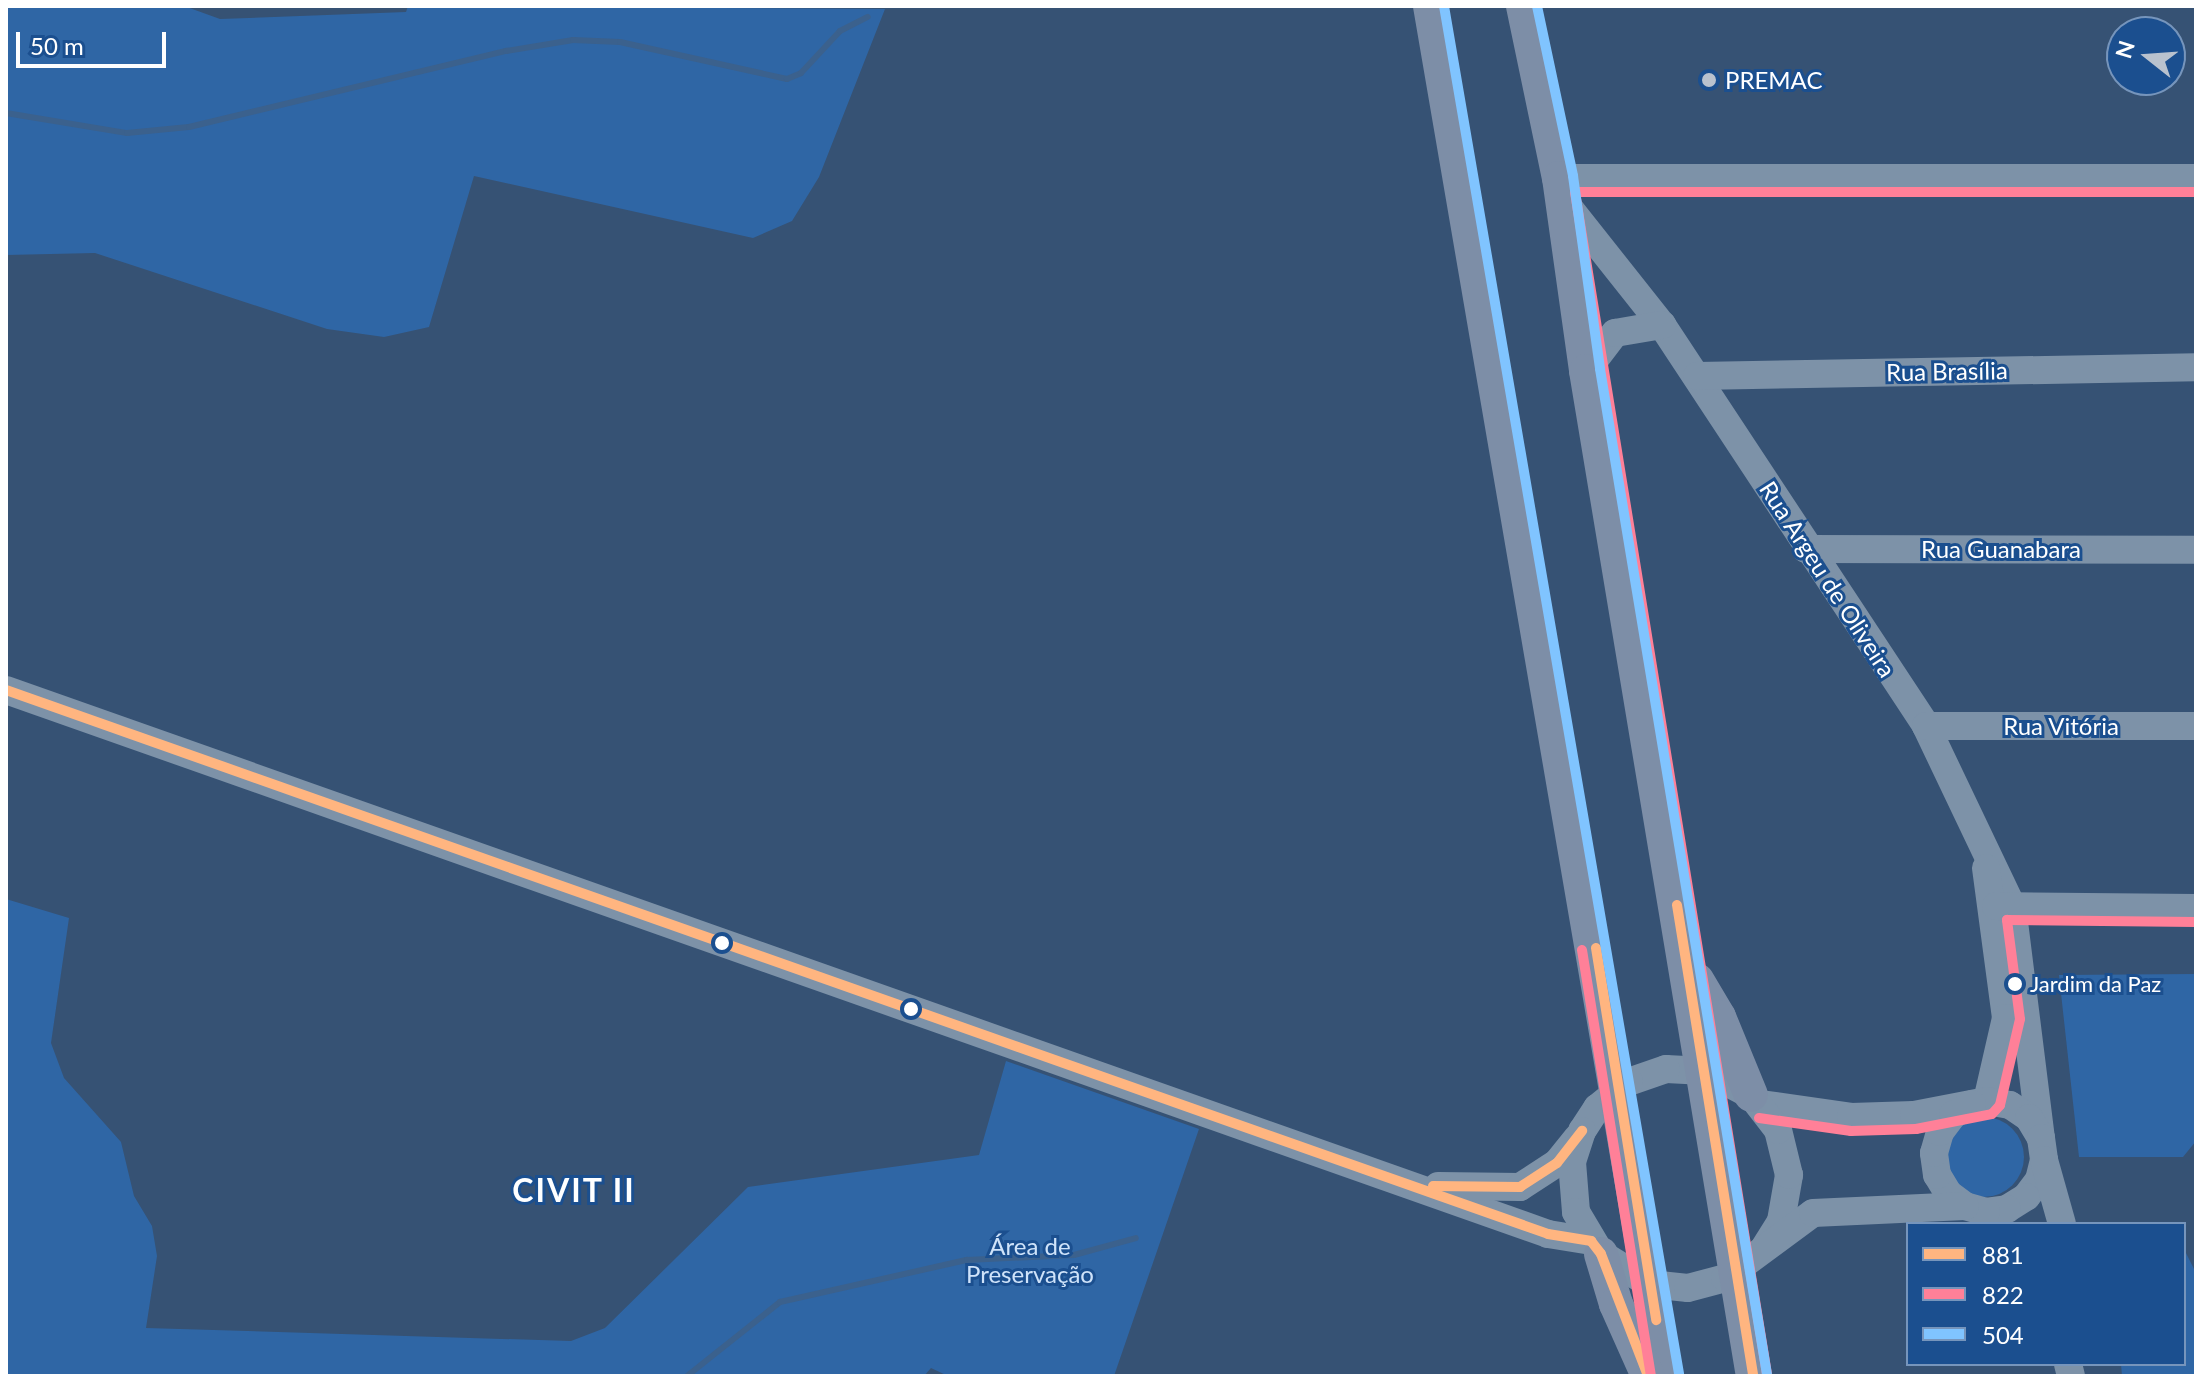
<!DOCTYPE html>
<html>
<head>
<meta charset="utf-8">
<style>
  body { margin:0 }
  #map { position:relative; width:2202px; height:1382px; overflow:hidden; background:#365274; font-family:Lato,sans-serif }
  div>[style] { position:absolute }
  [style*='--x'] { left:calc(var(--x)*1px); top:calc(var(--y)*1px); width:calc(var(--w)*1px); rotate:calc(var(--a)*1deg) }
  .green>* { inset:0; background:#2f66a5 }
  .round { border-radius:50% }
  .stream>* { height:6px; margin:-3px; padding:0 3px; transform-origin:3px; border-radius:3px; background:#3b618d }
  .minor>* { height:28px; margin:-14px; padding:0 14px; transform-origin:14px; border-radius:14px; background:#7d92a8 }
  .major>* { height:34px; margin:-17px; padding:0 17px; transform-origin:17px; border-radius:17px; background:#7d8ea7 }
  .bus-1>* { height:10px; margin:-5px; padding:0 5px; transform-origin:5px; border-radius:5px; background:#ffb580 }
  .bus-2>* { height:10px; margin:-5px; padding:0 5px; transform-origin:5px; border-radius:5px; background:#ff8098 }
  .bus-3>* { height:10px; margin:-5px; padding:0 5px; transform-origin:5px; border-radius:5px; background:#80c4ff }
  .dots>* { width:22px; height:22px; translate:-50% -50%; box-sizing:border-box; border:4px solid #1b4f8f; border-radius:50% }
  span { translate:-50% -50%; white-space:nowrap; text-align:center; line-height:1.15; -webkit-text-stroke:6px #1b4f8f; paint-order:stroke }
  .bus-label { font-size:22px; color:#fff }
  .left { translate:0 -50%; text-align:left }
  .poi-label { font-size:24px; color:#fff }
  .street-label { font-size:24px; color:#fff }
  .park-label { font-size:24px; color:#cfe3fa }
  .district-label { font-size:32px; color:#fff; font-weight:700; letter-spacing:2px }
  .frame { position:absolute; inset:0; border:8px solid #fff; pointer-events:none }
  .legend { position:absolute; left:1906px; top:1222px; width:280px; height:144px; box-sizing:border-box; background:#1b4f8f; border:2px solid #7695bc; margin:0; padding:10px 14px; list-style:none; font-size:24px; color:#fff }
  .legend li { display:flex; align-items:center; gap:16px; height:40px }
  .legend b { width:40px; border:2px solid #7695bc }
  .north { position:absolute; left:2106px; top:16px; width:80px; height:80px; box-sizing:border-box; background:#1b4f8f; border:2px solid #7695bc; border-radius:50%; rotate:287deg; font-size:22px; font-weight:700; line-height:32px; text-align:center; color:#fff }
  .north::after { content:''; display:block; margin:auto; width:28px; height:36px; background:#b9c2ce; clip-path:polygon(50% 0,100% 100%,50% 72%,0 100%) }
  .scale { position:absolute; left:16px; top:32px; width:150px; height:36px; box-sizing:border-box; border:4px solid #fff; border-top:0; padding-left:10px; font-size:24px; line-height:28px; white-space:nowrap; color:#fff; -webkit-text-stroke:6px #1b4f8f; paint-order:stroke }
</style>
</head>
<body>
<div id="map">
  <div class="green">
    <div style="clip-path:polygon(6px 6px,184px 6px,220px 19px,406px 12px,408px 6px,885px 9px,819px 177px,792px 221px,753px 238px,474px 176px,429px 327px,384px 337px,327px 329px,95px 253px,6px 255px)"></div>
    <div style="clip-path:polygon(6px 899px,69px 918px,51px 1043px,64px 1078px,121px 1142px,134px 1196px,152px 1226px,157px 1256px,146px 1328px,571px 1341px,605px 1328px,748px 1187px,979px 1155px,1006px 1061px,1199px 1129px,1114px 1376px,948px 1376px,931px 1368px,924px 1376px,6px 1376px)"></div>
    <div style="clip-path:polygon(2196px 974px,2196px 1141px,2183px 1157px,2079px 1157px,2059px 975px)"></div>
    <div class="round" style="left:1944px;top:1117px;width:80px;height:80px"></div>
    <div style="clip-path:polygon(2184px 1249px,2196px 1273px,2196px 1376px,2122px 1376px,2121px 1364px,2184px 1364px)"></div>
  </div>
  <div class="stream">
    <div style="--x:6;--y:113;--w:123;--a:9.4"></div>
    <div style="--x:127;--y:133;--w:62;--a:-5.5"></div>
    <div style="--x:189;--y:127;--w:326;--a:-13.5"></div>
    <div style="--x:506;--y:51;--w:68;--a:-9.3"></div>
    <div style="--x:573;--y:40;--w:47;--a:2.4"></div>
    <div style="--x:620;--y:42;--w:171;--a:12.5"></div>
    <div style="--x:787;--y:79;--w:15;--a:-23"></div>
    <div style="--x:801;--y:73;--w:57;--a:-47.1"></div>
    <div style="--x:840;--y:31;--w:31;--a:-27"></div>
    <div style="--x:687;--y:1376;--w:119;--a:-38.5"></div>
    <div style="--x:780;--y:1302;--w:192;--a:-12.7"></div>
    <div style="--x:967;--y:1260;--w:107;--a:-2.7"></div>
    <div style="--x:1074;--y:1255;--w:64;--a:-15.3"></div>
  </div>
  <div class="minor">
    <div style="--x:1559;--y:178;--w:637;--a:0"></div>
    <div style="--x:1562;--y:199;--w:161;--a:51.6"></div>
    <div style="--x:1662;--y:325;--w:480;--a:56.6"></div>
    <div style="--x:1926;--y:726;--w:199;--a:64.5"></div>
    <div style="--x:2012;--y:906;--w:234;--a:82.9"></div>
    <div style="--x:1586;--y:371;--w:48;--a:-52.7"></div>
    <div style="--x:1615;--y:333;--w:48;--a:-9.7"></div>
    <div style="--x:1697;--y:376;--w:499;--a:-1"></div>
    <div style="--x:1806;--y:549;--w:390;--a:0.1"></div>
    <div style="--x:6;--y:690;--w:1635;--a:19.43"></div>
    <div style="--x:1548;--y:1234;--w:44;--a:9.2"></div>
    <div style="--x:1926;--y:726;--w:270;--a:0"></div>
    <div style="--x:1986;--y:868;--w:151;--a:82.4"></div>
    <div style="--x:2006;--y:1018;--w:85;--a:102.9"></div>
    <div style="--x:1996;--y:906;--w:200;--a:0.6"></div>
    <div style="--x:1761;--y:1104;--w:91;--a:8.2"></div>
    <div style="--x:1851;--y:1117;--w:63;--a:-1.8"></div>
    <div style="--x:1914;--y:1115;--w:74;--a:-10.9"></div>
    <div style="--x:1987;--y:1101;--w:23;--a:10"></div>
    <div style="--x:2010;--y:1105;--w:23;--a:34"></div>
    <div style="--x:2029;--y:1118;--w:23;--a:59"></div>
    <div style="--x:2041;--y:1138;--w:22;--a:82"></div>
    <div style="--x:2044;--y:1160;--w:21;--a:104"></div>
    <div style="--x:2039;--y:1180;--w:21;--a:127"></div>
    <div style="--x:2026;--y:1197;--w:22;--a:148"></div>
    <div style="--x:2007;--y:1209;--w:21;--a:172"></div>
    <div style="--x:1986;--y:1212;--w:22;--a:-164"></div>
    <div style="--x:1965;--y:1206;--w:21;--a:-143"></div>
    <div style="--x:1948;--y:1193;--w:21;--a:-121"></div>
    <div style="--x:1937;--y:1175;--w:22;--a:-98"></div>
    <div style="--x:1934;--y:1153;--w:22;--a:-74"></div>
    <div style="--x:1940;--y:1132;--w:21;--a:-53"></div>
    <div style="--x:1953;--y:1115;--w:22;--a:-30"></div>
    <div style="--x:2044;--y:1160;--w:66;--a:74.3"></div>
    <div style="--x:1438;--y:1186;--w:82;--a:0.7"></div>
    <div style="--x:1520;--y:1187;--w:44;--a:-33"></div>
    <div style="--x:1557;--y:1163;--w:32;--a:-51"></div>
    <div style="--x:1765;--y:1247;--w:31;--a:-58"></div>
    <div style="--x:1781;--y:1221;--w:47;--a:-80.1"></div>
    <div style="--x:1789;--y:1175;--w:46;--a:-103.7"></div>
    <div style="--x:1778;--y:1130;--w:44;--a:-127.6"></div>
    <div style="--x:1751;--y:1095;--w:52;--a:-152.4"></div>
    <div style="--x:1705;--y:1071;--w:39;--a:-177"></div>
    <div style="--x:1666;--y:1069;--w:39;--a:161"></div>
    <div style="--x:1629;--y:1082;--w:41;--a:140.9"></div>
    <div style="--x:1597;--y:1108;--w:27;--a:123"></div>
    <div style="--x:1582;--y:1131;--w:33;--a:108"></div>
    <div style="--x:1572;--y:1162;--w:50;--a:85.4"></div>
    <div style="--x:1576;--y:1212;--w:49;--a:59.2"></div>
    <div style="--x:1601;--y:1254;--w:57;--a:31.5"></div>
    <div style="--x:1650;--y:1284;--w:38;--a:6"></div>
    <div style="--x:1688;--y:1288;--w:38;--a:-15"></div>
    <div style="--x:1725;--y:1278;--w:109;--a:-36.5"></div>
    <div style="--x:1813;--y:1213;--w:152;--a:-2.6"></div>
    <div style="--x:2068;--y:1364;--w:12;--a:76"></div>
  </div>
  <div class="major">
    <div style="--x:1430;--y:6;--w:1390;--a:80.27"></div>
    <div style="--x:1523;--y:6;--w:176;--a:78.2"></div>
    <div style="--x:1559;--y:178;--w:195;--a:82"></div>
    <div style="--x:1586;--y:371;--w:1019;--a:80.57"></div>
    <div style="--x:1697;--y:980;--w:43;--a:59.3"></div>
    <div style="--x:1719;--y:1017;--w:84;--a:67.7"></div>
    <div style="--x:1601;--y:1254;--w:52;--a:73.3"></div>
    <div style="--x:1616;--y:1304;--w:79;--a:66"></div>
  </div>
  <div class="bus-1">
    <div style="--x:6;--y:690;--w:1635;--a:19.43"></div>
    <div style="--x:1548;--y:1234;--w:44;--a:9.2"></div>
    <div style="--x:1591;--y:1241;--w:16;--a:52"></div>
    <div style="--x:1601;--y:1254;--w:131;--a:68.9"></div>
    <div style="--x:1677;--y:905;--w:477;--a:80.8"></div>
    <div style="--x:1596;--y:948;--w:377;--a:80.8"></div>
    <div style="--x:1433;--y:1186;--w:87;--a:0.7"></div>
    <div style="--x:1520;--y:1187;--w:44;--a:-33"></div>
    <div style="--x:1557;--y:1163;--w:41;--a:-52"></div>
  </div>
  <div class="bus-2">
    <div style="--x:1582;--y:950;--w:432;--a:80.8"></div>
    <div style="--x:1759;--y:1118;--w:93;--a:8"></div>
    <div style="--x:1851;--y:1131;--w:65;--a:-1.8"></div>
    <div style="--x:1916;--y:1129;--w:77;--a:-11.2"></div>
    <div style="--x:1992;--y:1114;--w:12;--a:-48"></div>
    <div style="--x:2000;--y:1105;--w:88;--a:-76.9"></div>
    <div style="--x:2020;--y:1019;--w:100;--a:-97.5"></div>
    <div style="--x:2007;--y:920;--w:189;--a:0.6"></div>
    <div style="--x:1767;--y:1374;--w:1197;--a:-99.23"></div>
    <div style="--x:1575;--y:192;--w:621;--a:0"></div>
  </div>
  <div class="bus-3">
    <div style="--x:1444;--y:6;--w:1388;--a:80.25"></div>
    <div style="--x:1537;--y:6;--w:174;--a:78"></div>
    <div style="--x:1573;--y:176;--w:195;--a:82"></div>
    <div style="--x:1600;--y:369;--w:1019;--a:80.57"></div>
  </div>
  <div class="dots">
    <div style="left:1709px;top:80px;background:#b9c2ce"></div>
    <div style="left:722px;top:943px;background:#fff"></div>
    <div style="left:2015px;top:984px;background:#fff"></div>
    <div style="left:911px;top:1009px;background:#fff"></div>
  </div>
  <div class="bus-label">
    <span class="left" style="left:2030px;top:984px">Jardim da Paz</span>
  </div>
  <div class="poi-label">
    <span class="left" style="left:1725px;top:80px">PREMAC</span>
  </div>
  <div class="street-label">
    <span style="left:1947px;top:371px;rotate:-1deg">Rua Brasília</span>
    <span style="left:2001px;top:549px">Rua Guanabara</span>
    <span style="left:1828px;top:579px;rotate:57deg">Rua Argeu de Oliveira</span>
    <span style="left:2061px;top:726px">Rua Vitória</span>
  </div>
  <div class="park-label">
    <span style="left:1030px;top:1260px">Área de<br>Preservação</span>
  </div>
  <div class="district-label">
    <span style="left:574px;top:1190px">CIVIT II</span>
  </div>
  <div class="frame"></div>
  <ul class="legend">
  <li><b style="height:10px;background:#ffb580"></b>881</li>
  <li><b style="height:10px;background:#ff8098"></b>822</li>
  <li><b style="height:10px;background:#80c4ff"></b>504</li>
  </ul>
  <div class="north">N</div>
  <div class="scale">50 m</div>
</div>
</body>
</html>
